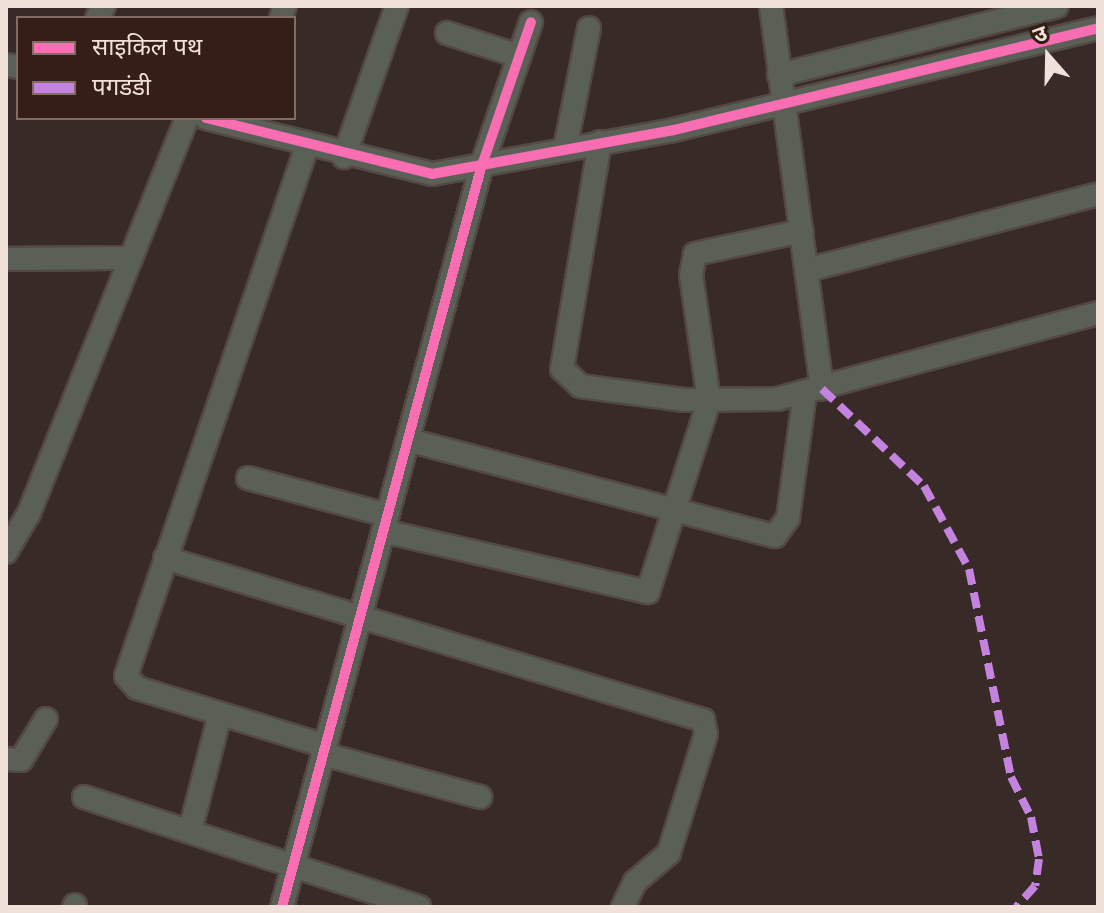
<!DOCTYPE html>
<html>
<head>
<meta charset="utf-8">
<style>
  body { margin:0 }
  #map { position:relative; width:1104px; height:913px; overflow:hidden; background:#382a26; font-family:Raleway,"Noto Sans Devanagari",sans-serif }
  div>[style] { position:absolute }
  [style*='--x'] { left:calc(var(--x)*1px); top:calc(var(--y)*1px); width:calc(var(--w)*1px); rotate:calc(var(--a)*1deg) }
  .roads { filter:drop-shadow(2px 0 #544845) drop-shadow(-2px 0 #544845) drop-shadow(0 2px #544845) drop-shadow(0 -2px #544845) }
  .minor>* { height:22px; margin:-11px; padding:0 11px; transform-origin:11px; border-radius:11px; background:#5b6056 }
  .quiet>* { height:8px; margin-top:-4px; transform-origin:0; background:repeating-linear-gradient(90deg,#c483df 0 16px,transparent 0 24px) }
  .cycleway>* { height:10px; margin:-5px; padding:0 5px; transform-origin:5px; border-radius:5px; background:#f96db3 }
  span { translate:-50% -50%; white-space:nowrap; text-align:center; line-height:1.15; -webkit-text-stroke:6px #341e15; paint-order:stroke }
  .frame { position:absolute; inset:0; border:8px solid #f1e1db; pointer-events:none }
  .legend { position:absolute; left:16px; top:16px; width:280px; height:104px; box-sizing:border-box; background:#341e15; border:2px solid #806c64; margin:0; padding:10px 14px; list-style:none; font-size:24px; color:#f1e1db }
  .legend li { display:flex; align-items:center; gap:16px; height:40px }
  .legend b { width:40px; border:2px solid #806c64 }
  .north { position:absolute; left:1008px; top:16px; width:80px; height:80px; -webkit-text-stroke:6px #341e15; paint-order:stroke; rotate:340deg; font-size:22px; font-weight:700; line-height:32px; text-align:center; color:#f1e1db }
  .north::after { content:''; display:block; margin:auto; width:28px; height:36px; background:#f1e1db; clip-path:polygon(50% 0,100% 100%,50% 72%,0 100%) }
</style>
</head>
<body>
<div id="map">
  <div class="roads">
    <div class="minor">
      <div style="--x:771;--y:6;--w:386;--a:82.4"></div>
      <div style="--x:97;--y:18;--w:14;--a:-60"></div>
      <div style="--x:281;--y:18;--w:13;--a:-72"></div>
      <div style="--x:447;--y:33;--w:76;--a:17.7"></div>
      <div style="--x:6;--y:65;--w:12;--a:9"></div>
      <div style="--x:779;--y:75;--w:286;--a:-13.9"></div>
      <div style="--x:206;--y:118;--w:233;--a:13.9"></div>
      <div style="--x:432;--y:174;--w:246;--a:-10.3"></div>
      <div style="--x:674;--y:130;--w:436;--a:-13.5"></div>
      <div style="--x:600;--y:142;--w:230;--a:99.5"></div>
      <div style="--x:562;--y:369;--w:25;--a:43"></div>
      <div style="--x:580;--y:386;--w:104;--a:7.7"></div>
      <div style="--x:683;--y:400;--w:94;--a:-0.6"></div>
      <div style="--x:777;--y:399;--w:332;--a:-15"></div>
      <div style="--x:307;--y:146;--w:560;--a:108.86"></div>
      <div style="--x:126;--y:676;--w:16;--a:47"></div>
      <div style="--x:137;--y:688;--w:198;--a:17.1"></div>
      <div style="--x:565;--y:149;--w:123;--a:-78.8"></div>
      <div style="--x:344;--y:157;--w:160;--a:-70.7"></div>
      <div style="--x:6;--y:259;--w:125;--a:-0.5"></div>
      <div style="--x:807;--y:270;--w:301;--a:-14.6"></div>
      <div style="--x:408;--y:440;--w:379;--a:14.7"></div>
      <div style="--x:775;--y:536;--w:22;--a:-54"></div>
      <div style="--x:788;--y:518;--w:126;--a:-82.3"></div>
      <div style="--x:248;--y:478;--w:144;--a:14.9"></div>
      <div style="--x:383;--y:531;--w:272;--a:13"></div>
      <div style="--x:648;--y:592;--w:201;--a:-72.3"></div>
      <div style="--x:709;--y:401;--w:127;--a:-98.1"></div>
      <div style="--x:691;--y:275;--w:21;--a:-79"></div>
      <div style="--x:695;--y:254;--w:109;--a:-12.1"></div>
      <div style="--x:6;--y:552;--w:45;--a:-59.5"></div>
      <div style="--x:29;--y:513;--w:425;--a:-68.2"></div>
      <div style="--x:165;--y:558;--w:562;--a:16.76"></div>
      <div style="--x:703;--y:720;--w:14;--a:78"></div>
      <div style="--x:706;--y:734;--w:125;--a:107.3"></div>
      <div style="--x:669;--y:853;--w:45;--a:139.5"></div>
      <div style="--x:635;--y:882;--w:28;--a:116"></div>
      <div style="--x:323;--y:754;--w:163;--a:15.3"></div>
      <div style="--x:6;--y:759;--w:15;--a:4"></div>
      <div style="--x:21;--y:760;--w:48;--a:-58.6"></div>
      <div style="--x:84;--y:797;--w:353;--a:18.2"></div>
      <div style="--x:190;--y:831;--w:121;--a:-75.6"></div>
      <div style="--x:74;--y:907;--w:2;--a:-63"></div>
      <div style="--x:282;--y:907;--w:765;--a:-74.93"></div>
      <div style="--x:481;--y:168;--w:154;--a:-71.1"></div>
    </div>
  </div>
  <div class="quiet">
    <div style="--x:822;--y:389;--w:141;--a:43.6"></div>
    <div style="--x:924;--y:486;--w:94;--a:61.5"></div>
    <div style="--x:969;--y:569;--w:212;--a:78.6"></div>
    <div style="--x:1011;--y:777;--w:45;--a:63.4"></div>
    <div style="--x:1031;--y:817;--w:43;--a:79.2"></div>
    <div style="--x:1039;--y:859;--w:27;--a:98"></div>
    <div style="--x:1035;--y:886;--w:28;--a:132"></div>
  </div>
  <div class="cycleway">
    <div style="--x:206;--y:118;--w:233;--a:13.9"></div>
    <div style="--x:432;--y:174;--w:246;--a:-10.3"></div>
    <div style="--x:674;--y:130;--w:436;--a:-13.5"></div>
    <div style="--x:282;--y:907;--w:765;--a:-74.93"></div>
    <div style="--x:481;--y:168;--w:154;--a:-71.1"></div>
  </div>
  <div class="frame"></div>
  <ul class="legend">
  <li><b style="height:10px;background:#f96db3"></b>साइकिल पथ</li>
  <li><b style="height:10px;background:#c483df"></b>पगडंडी</li>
  </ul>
  <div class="north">उ</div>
</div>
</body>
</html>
